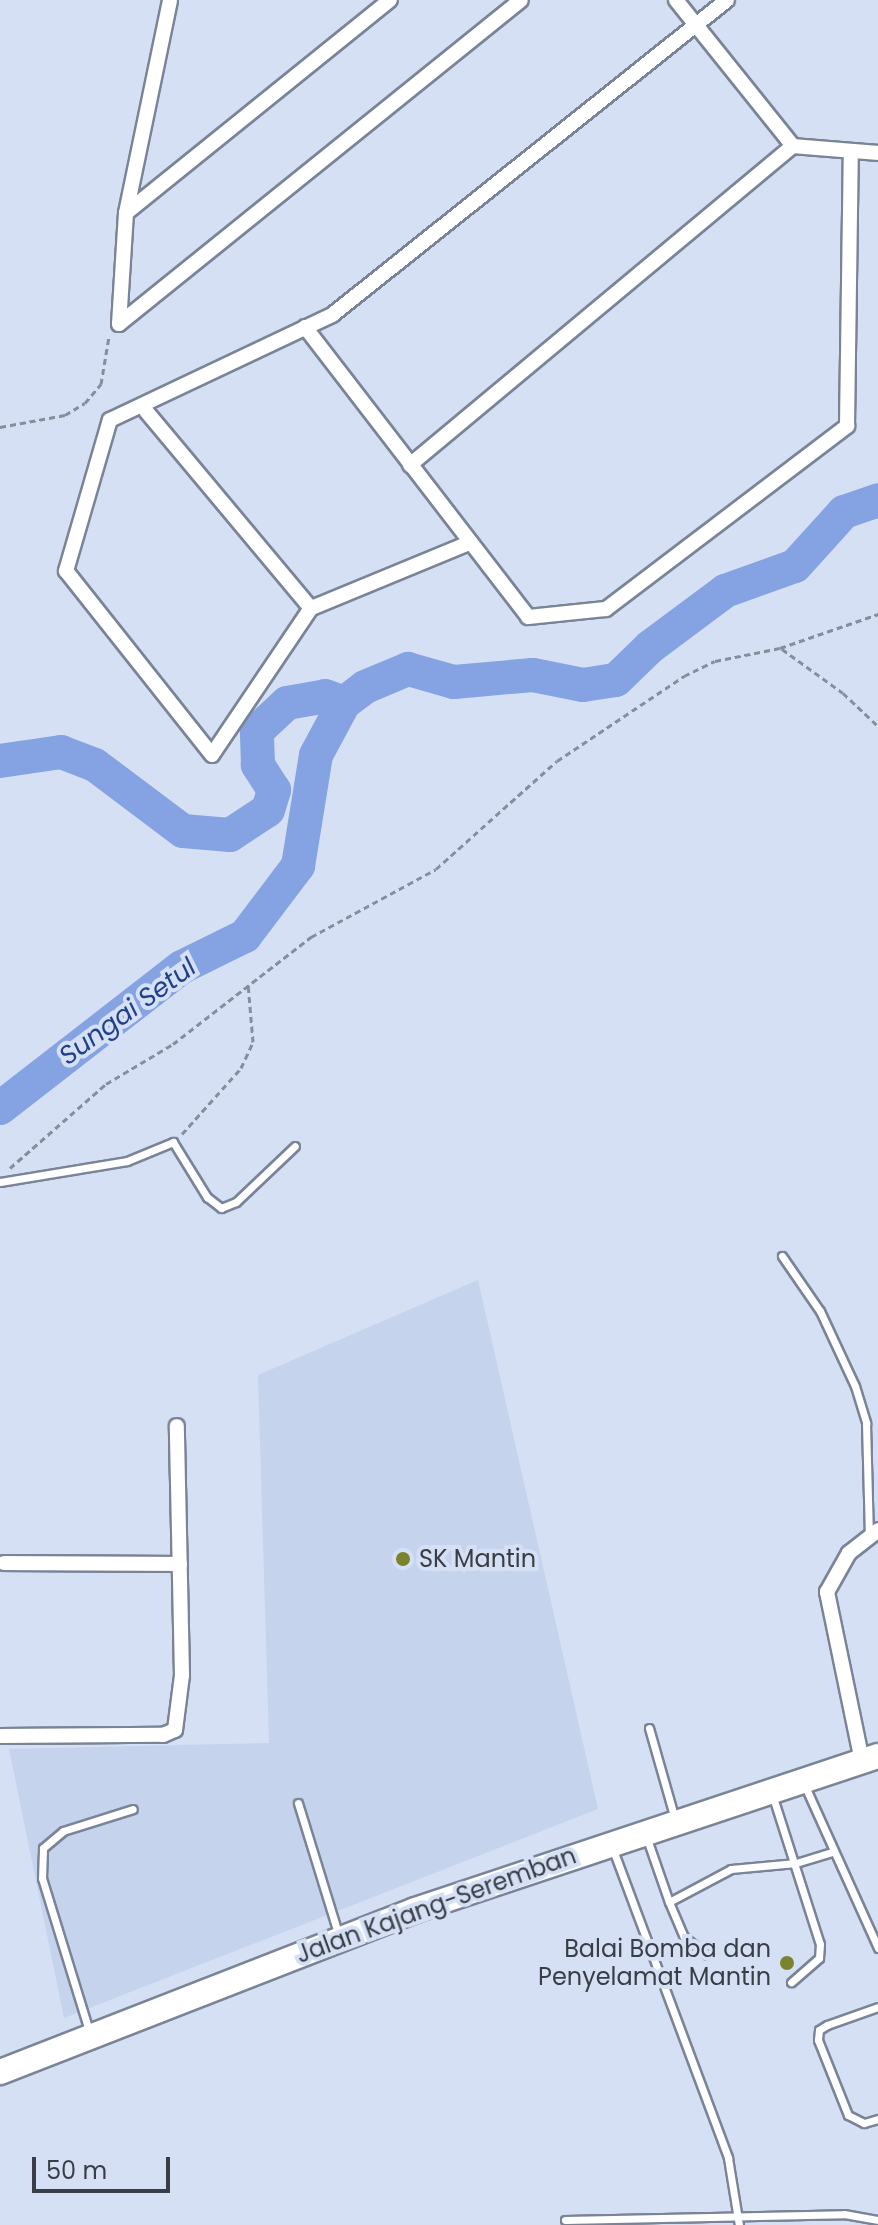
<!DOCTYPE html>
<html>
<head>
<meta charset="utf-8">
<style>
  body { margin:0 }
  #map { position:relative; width:878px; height:2225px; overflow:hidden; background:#d5e0f5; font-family:Poppins,sans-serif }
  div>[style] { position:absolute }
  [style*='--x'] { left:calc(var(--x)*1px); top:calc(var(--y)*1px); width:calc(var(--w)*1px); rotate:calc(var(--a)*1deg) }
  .built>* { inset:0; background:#c5d3ed }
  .river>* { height:34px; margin:-17px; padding:0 17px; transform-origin:17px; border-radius:17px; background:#85a3e2 }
  .path>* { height:3px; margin-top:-1.5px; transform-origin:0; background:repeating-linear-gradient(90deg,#868e9c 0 6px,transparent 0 10px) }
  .roads { filter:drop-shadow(2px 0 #7b8497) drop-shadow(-2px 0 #7b8497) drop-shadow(0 2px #7b8497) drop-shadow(0 -2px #7b8497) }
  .service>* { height:7px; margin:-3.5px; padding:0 3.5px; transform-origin:3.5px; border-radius:3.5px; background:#fff }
  .minor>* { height:14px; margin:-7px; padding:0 7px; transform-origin:7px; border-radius:7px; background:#fff }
  .primary>* { height:24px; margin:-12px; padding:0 12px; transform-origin:12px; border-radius:12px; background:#fff }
  .dots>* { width:22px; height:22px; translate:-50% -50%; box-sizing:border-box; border:4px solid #d5e0f5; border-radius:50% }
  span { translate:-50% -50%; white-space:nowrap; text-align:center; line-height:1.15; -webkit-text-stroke:8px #d5e0f5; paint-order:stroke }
  .poi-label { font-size:24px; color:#393d45 }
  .left { translate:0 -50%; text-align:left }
  .right { translate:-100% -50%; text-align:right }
  .street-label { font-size:24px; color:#393d45 }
  .water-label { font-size:26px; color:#21408a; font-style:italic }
  .scale { position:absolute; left:32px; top:2157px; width:138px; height:36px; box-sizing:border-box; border:4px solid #393d45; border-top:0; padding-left:10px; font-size:24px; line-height:28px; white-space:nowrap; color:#393d45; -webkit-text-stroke:6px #d5e0f5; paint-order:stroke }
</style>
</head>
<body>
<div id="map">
  <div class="built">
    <div style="clip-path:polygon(478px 1280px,598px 1809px,64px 2018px,9px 1749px,269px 1743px,258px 1375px)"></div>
  </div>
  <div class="river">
    <div style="--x:0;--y:761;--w:62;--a:-8.4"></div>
    <div style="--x:61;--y:752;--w:36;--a:21"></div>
    <div style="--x:95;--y:765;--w:110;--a:36.9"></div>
    <div style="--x:183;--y:831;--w:47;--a:4.9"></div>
    <div style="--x:230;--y:835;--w:45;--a:-33.3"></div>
    <div style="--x:268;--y:810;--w:21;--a:-73"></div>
    <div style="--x:274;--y:790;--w:30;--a:-123"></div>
    <div style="--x:258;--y:765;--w:34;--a:-92"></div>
    <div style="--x:257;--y:731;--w:41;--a:-43"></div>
    <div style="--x:287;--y:703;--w:39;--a:-10"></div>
    <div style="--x:325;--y:696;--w:20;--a:20"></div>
    <div style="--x:0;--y:1108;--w:230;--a:-37.8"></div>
    <div style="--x:182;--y:967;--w:70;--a:-26.2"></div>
    <div style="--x:245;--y:936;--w:88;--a:-52.9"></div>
    <div style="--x:298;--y:866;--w:112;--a:-80.8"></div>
    <div style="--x:316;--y:755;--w:59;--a:-61.7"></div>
    <div style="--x:344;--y:703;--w:26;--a:-37"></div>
    <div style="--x:365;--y:687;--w:47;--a:-22.7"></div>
    <div style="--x:408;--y:669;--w:48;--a:15.8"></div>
    <div style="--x:454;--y:682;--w:79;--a:-5.1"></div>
    <div style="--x:533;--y:675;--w:51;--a:11.3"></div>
    <div style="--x:583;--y:685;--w:33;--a:-9"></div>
    <div style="--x:616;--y:680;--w:47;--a:-44.1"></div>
    <div style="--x:650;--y:647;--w:94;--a:-36.7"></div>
    <div style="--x:725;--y:591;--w:74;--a:-19.7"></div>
    <div style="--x:795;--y:566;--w:73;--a:-47.8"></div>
    <div style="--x:844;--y:512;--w:36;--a:-19"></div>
  </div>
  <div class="path">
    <div style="--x:0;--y:427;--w:66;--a:-10.5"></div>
    <div style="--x:65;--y:415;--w:23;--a:-31"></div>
    <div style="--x:85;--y:403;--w:25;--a:-50"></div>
    <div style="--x:101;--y:384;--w:49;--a:-80.5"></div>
    <div style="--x:782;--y:649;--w:75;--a:35.8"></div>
    <div style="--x:843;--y:693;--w:48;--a:43.3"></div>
    <div style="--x:182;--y:1134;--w:89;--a:-48.2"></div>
    <div style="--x:241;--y:1068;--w:29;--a:-65"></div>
    <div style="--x:253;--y:1042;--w:58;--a:-94.9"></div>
    <div style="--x:10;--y:1168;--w:128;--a:-41.2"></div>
    <div style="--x:106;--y:1084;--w:78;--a:-30.8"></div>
    <div style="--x:173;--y:1044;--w:175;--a:-37.8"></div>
    <div style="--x:311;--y:937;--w:142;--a:-28.5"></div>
    <div style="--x:436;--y:869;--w:162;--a:-41.8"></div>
    <div style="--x:557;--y:761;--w:153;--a:-33.8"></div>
    <div style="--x:684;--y:676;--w:34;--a:-26"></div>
    <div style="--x:715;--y:661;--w:66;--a:-11.3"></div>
    <div style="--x:780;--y:648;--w:104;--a:-19.1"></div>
  </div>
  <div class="roads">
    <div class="service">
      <div style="--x:0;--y:1182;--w:129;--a:-9.4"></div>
      <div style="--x:127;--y:1161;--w:50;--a:-22.4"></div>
      <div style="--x:173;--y:1142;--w:65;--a:58.3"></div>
      <div style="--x:207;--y:1197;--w:18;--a:38"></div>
      <div style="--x:221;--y:1208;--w:16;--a:-22"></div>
      <div style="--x:236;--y:1202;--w:81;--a:-43.5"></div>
      <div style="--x:782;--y:1256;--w:67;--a:55.4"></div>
      <div style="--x:820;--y:1311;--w:83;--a:65"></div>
      <div style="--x:855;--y:1386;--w:39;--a:73"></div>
      <div style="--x:866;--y:1423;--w:111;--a:88.5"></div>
      <div style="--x:649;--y:1728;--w:95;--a:74.1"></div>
      <div style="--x:804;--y:1784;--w:180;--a:65.7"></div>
      <div style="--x:772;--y:1794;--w:157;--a:72.3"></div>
      <div style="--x:820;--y:1944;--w:14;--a:94"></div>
      <div style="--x:819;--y:1958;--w:37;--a:139"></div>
      <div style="--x:298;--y:1803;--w:139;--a:72.9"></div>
      <div style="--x:646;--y:1836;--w:70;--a:70.8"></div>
      <div style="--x:669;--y:1902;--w:70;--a:-28"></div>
      <div style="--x:731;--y:1869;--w:65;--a:-5.3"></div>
      <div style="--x:796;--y:1863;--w:38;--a:-17"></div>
      <div style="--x:612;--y:1847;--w:332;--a:69.5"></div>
      <div style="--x:728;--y:2158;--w:68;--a:80.7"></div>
      <div style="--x:669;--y:1902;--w:38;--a:67"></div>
      <div style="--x:684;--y:1937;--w:29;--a:38"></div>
      <div style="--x:878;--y:2007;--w:54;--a:160.6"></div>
      <div style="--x:827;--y:2025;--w:9;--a:148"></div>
      <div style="--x:819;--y:2030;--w:10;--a:96"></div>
      <div style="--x:818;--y:2040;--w:81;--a:68.2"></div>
      <div style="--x:848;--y:2115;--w:18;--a:27"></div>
      <div style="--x:864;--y:2123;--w:15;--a:-16"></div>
      <div style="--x:90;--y:2034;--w:163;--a:-107.1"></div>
      <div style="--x:42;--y:1878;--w:30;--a:-88"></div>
      <div style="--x:43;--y:1848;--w:26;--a:-40"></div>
      <div style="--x:63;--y:1831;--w:73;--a:-17.4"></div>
      <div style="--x:565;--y:2220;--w:279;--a:-1.2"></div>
      <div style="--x:844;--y:2214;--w:35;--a:10"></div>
    </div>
    <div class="minor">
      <div style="--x:676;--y:0;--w:187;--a:51.3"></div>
      <div style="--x:793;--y:146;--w:85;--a:4.7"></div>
      <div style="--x:126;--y:213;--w:339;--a:-38.9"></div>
      <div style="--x:119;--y:324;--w:516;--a:-38.87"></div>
      <div style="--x:119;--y:324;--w:111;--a:-86.4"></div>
      <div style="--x:126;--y:213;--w:217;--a:-78.3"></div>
      <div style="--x:305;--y:327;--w:366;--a:52.4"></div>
      <div style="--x:528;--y:617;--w:78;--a:-5.9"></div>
      <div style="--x:606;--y:609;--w:303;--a:-37.2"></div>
      <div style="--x:847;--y:426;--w:275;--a:-89.2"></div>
      <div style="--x:146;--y:411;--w:257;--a:50.1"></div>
      <div style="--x:410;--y:465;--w:498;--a:-39.8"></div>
      <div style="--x:469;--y:543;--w:171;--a:157.6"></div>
      <div style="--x:311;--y:608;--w:177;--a:124"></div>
      <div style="--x:212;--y:755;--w:235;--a:-128.4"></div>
      <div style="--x:66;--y:571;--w:157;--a:-73.8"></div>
      <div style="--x:110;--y:420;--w:246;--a:-25.3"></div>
      <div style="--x:332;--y:315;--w:505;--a:-38.57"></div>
      <div style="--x:4;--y:1563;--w:176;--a:0.3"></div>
      <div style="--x:0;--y:1736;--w:163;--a:-0.4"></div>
      <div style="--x:163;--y:1735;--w:13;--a:-23"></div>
      <div style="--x:175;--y:1730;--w:55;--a:-82.7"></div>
      <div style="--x:182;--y:1675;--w:249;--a:-91.2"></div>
      <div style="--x:862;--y:1761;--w:173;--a:-101.7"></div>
      <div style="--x:827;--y:1592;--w:45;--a:-60.6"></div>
      <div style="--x:849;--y:1553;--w:37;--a:-38"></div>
    </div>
    <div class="primary">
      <div style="--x:0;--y:2072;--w:445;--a:-21.3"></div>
      <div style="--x:415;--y:1910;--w:488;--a:-18.4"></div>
    </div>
  </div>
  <div class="dots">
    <div style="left:403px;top:1559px;background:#7b832e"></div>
    <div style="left:787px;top:1963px;background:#7b832e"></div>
  </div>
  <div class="poi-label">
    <span class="left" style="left:419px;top:1559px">SK Mantin</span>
    <span class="right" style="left:771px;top:1963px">Balai Bomba dan<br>Penyelamat Mantin</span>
  </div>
  <div class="street-label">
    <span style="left:436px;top:1905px;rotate:-20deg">Jalan Kajang-Seremban</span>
  </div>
  <div class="water-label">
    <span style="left:128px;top:1012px;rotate:-36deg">Sungai Setul</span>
  </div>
  <div class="scale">50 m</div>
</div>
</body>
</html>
